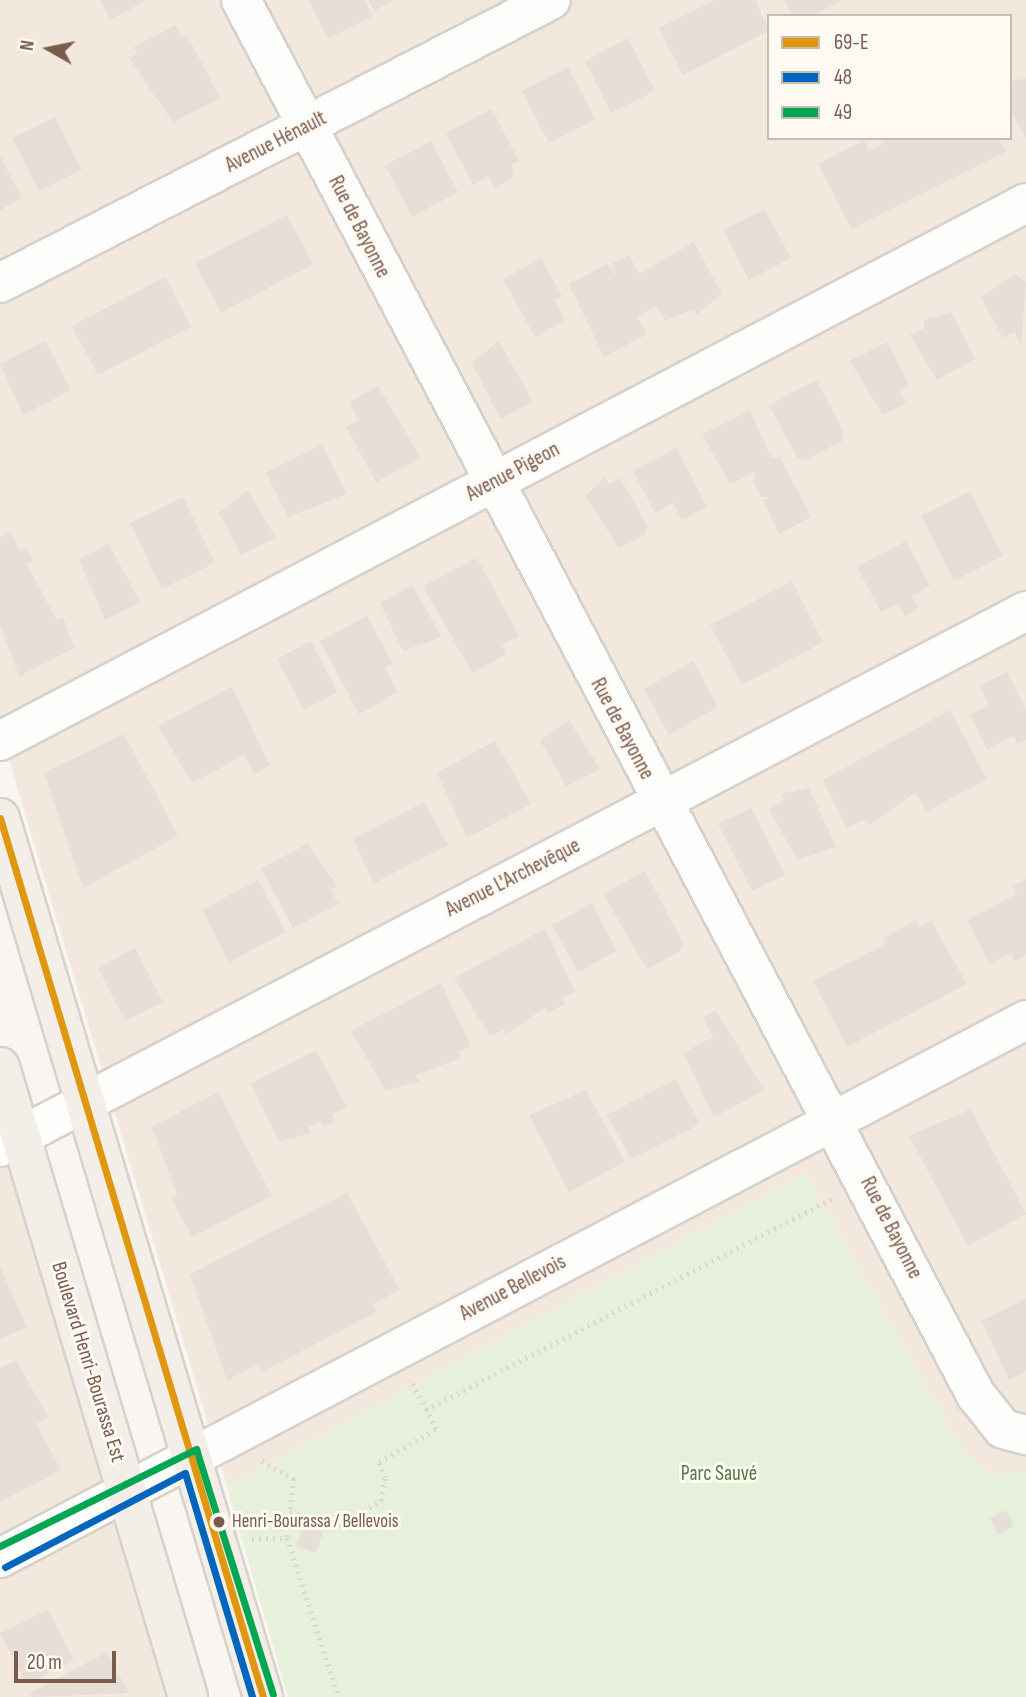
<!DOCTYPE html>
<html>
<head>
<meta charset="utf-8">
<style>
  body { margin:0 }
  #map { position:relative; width:1026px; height:1697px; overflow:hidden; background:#f9f5f0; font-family:"Sofia Sans Condensed",sans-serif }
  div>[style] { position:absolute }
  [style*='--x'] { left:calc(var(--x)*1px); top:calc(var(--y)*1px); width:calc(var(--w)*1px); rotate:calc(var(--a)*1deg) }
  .residential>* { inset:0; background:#f2e8de }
  .green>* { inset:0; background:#e7f0db }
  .building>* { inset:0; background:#e6ded7 }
  .path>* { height:4.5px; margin-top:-2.25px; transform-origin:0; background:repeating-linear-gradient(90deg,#dcd5d0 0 2px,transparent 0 7px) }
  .roads { filter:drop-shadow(2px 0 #d7d1cb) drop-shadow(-2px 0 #d7d1cb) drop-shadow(0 2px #d7d1cb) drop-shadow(0 -2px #d7d1cb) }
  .minor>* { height:38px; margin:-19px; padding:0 19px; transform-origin:19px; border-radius:19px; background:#fefefd }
  .major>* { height:38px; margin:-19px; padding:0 19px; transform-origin:19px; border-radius:19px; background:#f3eee8 }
  .bus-1>* { height:7px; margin:-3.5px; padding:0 3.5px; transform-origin:3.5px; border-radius:3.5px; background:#de970f }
  .bus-2>* { height:7px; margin:-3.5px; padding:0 3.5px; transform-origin:3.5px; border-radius:3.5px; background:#0065bd }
  .bus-3>* { height:7px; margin:-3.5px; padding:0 3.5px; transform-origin:3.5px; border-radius:3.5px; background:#00a651 }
  .dots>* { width:19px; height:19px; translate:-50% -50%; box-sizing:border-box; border:4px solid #fffaf3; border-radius:50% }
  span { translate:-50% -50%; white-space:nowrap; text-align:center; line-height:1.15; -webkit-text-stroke:6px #fffaf3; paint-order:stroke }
  .bus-label { font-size:19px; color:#7a5c4d }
  .left { translate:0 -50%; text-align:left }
  .street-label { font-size:21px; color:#7a5c4d }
  .park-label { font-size:21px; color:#537a41 }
  .legend { position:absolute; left:767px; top:14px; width:245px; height:126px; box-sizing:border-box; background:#fffaf3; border:2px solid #cabbb1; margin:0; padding:9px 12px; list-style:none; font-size:21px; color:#7a5c4d }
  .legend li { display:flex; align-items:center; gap:14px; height:35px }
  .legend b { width:35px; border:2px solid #cabbb1 }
  .north { position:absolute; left:14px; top:14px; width:70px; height:70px; -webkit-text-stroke:5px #fffaf3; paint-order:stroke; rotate:279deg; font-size:19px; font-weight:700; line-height:28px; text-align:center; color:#7a5c4d }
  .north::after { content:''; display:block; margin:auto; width:24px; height:32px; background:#7a5c4d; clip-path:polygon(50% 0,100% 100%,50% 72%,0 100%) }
  .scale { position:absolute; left:14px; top:1651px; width:102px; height:32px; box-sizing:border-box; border:4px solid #7a5c4d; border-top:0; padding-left:9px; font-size:21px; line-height:24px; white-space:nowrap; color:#7a5c4d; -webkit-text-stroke:5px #fffaf3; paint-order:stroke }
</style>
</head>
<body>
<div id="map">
  <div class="residential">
    <div style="clip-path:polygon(evenodd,0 0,1026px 0,1026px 1472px,992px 1475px,966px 1456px,805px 1174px,227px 1487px,0 730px,0 0,769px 16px,1010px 16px,1010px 138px,769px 138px,769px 16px)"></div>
    <div style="clip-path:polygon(0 1073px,191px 1697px,0 1697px)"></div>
  </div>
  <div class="green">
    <div style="clip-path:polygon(805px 1174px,966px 1456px,992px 1475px,1026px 1472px,1026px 1697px,288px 1697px,227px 1487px)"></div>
  </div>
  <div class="building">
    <div style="clip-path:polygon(100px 0,147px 0,110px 20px)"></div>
    <div style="clip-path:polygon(308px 0,364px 0,373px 16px,328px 39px)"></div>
    <div style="clip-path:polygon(369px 0,394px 0,374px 11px)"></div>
    <div style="clip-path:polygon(714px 0,755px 0,769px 31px,683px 75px,659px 28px)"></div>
    <div style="clip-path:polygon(784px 0,842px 0,812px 16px,793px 16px)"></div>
    <div style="clip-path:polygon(175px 25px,182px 37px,187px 35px,220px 98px,173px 122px,129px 58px,137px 54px,134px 47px)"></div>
    <div style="clip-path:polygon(628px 38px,655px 91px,611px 113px,585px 61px)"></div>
    <div style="clip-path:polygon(568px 67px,595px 119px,549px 143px,522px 91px)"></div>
    <div style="clip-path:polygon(1026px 78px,1026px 139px,1010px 109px,1010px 81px)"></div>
    <div style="clip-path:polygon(492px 109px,519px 161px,512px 164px,513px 178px,495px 188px,489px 176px,473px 185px,446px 133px)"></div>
    <div style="clip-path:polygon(55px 117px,82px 170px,39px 191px,12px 138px)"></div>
    <div style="clip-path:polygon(881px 138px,997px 138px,1007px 151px,851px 229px,818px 164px,864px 140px,869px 151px,884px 143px)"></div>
    <div style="clip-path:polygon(431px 141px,458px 192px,412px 217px,385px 165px)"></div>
    <div style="clip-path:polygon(0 156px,22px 198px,0 210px)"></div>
    <div style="clip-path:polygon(765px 209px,791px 258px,749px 280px,723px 230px)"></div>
    <div style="clip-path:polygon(287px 215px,313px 264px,221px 313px,195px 263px)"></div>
    <div style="clip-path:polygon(694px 242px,722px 294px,697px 315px,694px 309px,665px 321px,657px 306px,637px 316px,647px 334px,604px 357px,569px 284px,607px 264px,617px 277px,612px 264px,629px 255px,639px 274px)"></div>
    <div style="clip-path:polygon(541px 258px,562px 296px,554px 300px,565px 320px,535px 337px,503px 279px)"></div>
    <div style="clip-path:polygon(1016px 274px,1026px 283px,1021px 345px,1014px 332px,1003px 338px,981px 297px)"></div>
    <div style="clip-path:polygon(165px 277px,191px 327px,98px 375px,72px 326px)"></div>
    <div style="clip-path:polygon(951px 312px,975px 359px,937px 380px,910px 335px,924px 328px,924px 320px)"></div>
    <div style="clip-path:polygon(45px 341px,71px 390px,23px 415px,0 364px)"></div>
    <div style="clip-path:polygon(499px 341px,533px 402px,500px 419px,472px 363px)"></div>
    <div style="clip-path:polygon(887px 342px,909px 385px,899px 391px,906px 403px,883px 415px,850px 361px)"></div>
    <div style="clip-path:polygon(816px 380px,844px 432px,842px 441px,805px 460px,797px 457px,769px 405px)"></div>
    <div style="clip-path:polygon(378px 386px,421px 458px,376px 482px,346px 427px,359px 420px,349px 402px)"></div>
    <div style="clip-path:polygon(750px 410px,771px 458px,780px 457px,811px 517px,779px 534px,763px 501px,768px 497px,761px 497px,753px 480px,756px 471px,730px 484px,702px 434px)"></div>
    <div style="clip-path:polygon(322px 444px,347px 494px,288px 517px,266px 473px)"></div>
    <div style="clip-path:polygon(677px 448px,707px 507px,682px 520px,673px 503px,655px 513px,633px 471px)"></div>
    <div style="clip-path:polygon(605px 477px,609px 484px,620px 478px,647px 525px,646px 534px,619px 548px,585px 496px)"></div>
    <div style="clip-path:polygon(248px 490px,276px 538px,241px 555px,219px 513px)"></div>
    <div style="clip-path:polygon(970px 491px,1003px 556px,954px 581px,921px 516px)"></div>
    <div style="clip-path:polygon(183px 497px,215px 563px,162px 589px,130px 523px)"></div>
    <div style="clip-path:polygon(10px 532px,19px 550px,26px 547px,33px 560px,26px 563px,57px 620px,63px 617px,74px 648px,19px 676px,0 624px,0 537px)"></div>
    <div style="clip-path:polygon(906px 541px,930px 586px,912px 596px,919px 608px,905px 616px,898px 603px,881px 612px,857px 567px)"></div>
    <div style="clip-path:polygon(109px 544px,140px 602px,105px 620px,79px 559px)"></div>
    <div style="clip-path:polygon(477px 558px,519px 636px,502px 645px,507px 654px,472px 673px,423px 586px)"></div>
    <div style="clip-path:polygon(792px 581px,823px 642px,742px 685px,710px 625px)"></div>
    <div style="clip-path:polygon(412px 585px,442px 637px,403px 651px,380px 603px)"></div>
    <div style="clip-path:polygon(367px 616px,393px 664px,385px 668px,398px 692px,359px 714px,320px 641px)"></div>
    <div style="clip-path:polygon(311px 641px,337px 692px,304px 710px,277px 659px)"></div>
    <div style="clip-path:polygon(693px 661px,718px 707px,669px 735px,644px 689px)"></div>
    <div style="clip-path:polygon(1007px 672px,1026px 710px,1026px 740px,1018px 744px,1013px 736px,987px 750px,970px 715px,989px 705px,979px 686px)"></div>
    <div style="clip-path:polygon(232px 687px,270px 765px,254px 774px,244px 755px,192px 783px,158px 726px)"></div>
    <div style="clip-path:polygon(950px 710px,987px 779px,927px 811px,916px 792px,869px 825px,866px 819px,847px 828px,823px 780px)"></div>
    <div style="clip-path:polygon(569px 720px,600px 769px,566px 786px,540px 740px)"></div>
    <div style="clip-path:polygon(124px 734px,178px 836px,83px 888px,44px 773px)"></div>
    <div style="clip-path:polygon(495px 741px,531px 804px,467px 838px,437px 773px)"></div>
    <div style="clip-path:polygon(809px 788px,836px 847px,797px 860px,769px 809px,784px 801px,780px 794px)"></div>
    <div style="clip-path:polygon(424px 802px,448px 845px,374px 883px,353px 839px)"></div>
    <div style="clip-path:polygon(751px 808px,785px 875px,752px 891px,718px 824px)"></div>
    <div style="clip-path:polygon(308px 844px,337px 886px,331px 889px,338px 904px,293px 928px,261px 868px)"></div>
    <div style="clip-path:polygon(645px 871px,683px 943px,681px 951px,647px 969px,603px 894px)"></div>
    <div style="clip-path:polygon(1026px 879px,1026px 955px,1015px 961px,1011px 953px,990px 964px,967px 920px,1017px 894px,1013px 886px)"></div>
    <div style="clip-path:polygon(258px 880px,286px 932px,229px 962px,202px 910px)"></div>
    <div style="clip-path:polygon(592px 903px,617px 951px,578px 972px,552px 925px)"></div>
    <div style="clip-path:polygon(916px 920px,920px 927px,931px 921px,967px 984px,847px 1047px,813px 981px,886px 944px,883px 938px)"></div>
    <div style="clip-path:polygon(545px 929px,575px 992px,561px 999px,565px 1004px,548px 1013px,544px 1008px,506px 1035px,503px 1030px,490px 1036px,454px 978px)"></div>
    <div style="clip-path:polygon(135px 948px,163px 1002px,125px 1021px,98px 968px)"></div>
    <div style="clip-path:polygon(441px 983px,471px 1046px,458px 1052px,461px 1058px,416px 1075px,419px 1081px,386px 1091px,351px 1031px)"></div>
    <div style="clip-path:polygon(716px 1010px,764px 1090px,714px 1117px,683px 1053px,713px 1037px,703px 1017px)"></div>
    <div style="clip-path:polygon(316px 1050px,347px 1107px,332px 1114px,335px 1121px,323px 1127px,320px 1121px,308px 1127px,311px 1133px,279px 1142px,251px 1083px)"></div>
    <div style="clip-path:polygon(676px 1079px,700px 1124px,631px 1159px,607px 1115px)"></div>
    <div style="clip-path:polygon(586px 1090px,625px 1162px,569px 1192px,529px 1115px)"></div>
    <div style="clip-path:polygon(218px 1092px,272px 1196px,192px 1237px,171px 1198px,177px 1195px,152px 1127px)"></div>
    <div style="clip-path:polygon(971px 1109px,1026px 1214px,968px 1246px,909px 1136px)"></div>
    <div style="clip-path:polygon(347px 1193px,400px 1290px,373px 1304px,377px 1312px,262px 1372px,258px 1364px,227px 1380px,190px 1274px)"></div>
    <div style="clip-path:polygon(0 1267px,27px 1327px,0 1339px)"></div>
    <div style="clip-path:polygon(1026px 1298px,1026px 1371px,1009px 1380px,982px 1321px)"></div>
    <div style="clip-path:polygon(16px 1360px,48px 1417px,36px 1424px,61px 1470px,0 1502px,0 1368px)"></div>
    <div style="clip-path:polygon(1006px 1510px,1014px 1526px,998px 1535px,990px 1518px)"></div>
    <div style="clip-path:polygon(303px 1525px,323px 1532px,316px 1553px,296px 1546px)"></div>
    <div style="clip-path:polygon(48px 1609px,74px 1660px,27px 1684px,0 1633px)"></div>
    <div style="clip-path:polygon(107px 1652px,129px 1693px,32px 1697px,30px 1693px)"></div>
  </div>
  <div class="path">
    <div style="--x:426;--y:1410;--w:458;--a:-27.5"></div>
    <div style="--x:262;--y:1461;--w:37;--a:29"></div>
    <div style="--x:294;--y:1479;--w:59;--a:96.8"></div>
    <div style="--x:290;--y:1512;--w:49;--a:14"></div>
    <div style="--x:338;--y:1524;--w:49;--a:-28.1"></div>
    <div style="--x:381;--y:1501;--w:23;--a:-80"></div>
    <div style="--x:385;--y:1478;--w:17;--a:-111"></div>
    <div style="--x:379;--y:1462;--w:66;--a:-30.1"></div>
    <div style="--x:436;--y:1429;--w:54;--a:-117.5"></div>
    <div style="--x:252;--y:1539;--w:35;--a:-2"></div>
    <div style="--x:287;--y:1538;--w:167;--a:71.9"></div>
  </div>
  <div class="roads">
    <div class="minor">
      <div style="--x:241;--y:0;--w:1577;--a:62.22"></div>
      <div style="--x:976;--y:1395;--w:43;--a:51.5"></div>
      <div style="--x:1003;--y:1429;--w:24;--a:15"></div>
      <div style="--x:0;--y:283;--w:619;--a:-27.19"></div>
      <div style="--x:0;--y:741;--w:1158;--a:-27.67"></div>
      <div style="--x:0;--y:1147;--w:1158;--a:-27.58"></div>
      <div style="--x:0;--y:1558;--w:1158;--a:-27.67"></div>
    </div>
    <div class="major">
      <div style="--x:0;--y:818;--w:918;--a:73.34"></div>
      <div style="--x:0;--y:1067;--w:657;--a:73.38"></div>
    </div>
  </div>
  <div class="bus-1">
    <div style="--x:0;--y:818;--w:918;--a:73.34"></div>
  </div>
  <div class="bus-2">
    <div style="--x:5;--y:1567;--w:203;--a:-27.6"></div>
    <div style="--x:185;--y:1473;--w:234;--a:73.3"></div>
  </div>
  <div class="bus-3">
    <div style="--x:0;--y:1546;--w:219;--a:-26.3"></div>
    <div style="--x:196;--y:1449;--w:257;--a:72.6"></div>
  </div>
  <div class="dots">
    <div style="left:219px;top:1522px;background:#7a5c4d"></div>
  </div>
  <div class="bus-label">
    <span class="left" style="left:232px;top:1522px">Henri-Bourassa / Bellevois</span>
  </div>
  <div class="street-label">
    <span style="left:276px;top:142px;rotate:-27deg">Avenue Hénault</span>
    <span style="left:359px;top:227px;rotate:63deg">Rue de Bayonne</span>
    <span style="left:513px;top:472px;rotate:-28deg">Avenue Pigeon</span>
    <span style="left:622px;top:729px;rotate:62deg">Rue de Bayonne</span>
    <span style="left:513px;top:878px;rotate:-27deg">Avenue L'Archevêque</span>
    <span style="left:891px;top:1228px;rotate:63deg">Rue de Bayonne</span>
    <span style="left:513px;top:1288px;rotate:-28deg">Avenue Bellevois</span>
    <span style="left:88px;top:1362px;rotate:73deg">Boulevard Henri-Bourassa Est</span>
  </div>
  <div class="park-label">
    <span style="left:719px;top:1474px">Parc Sauvé</span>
  </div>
  <ul class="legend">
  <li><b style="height:9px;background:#de970f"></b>69-E</li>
  <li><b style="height:9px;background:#0065bd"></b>48</li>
  <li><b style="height:9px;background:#00a651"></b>49</li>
  </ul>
  <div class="north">N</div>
  <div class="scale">20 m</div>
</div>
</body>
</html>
